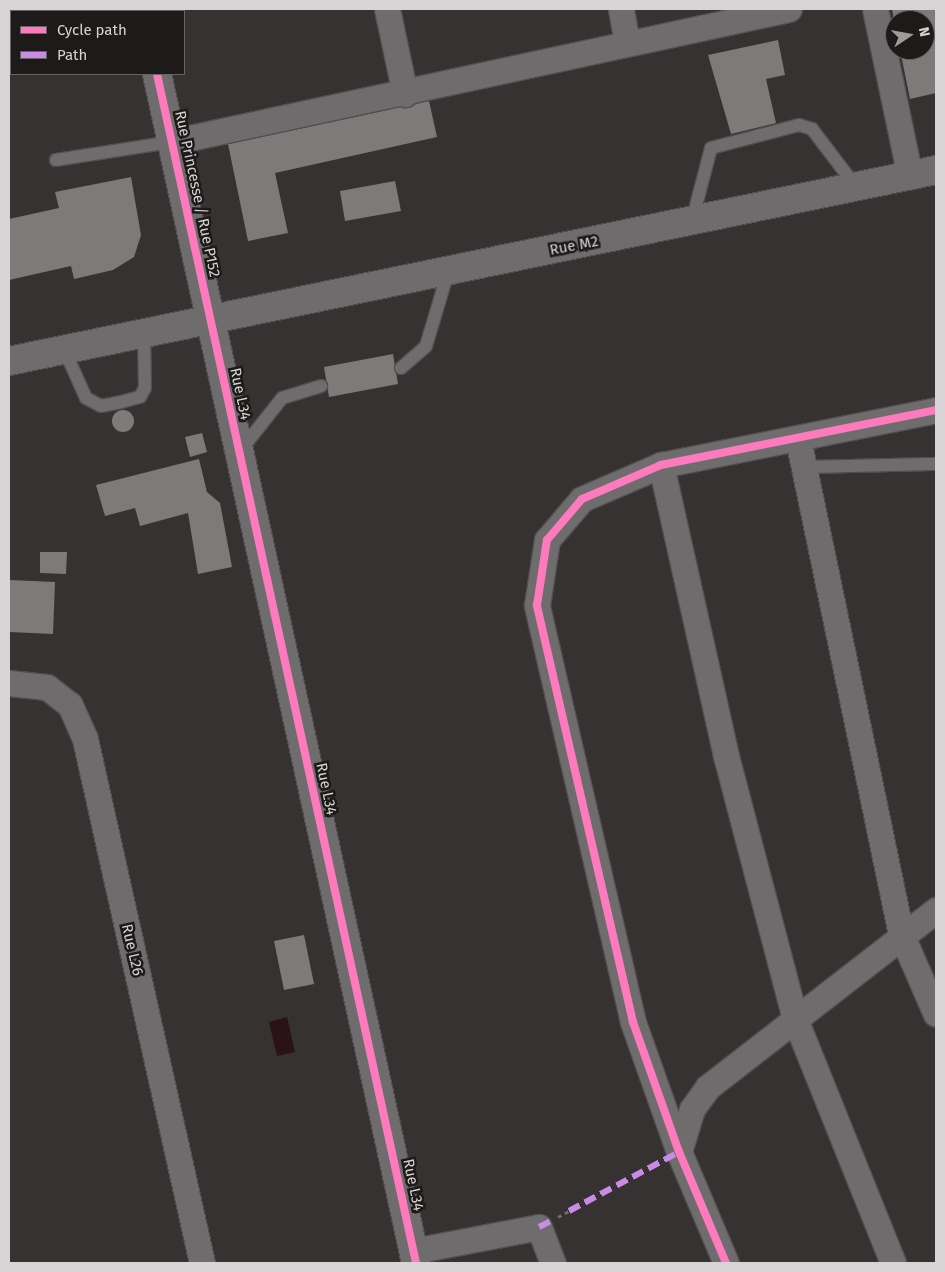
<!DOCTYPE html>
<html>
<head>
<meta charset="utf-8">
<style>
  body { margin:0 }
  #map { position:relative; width:945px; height:1272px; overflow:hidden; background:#363232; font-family:"Fira Sans",sans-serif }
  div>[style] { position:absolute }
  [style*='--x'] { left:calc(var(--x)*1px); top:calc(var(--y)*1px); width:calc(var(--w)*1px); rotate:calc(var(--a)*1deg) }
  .water>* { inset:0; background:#291317 }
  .building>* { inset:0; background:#7e7a7a }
  .round { border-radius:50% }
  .path>* { height:3px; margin-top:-1.5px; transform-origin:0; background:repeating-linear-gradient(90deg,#706d6e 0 4px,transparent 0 8px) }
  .roads { filter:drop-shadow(1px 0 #524f4f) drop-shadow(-1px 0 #524f4f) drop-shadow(0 1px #524f4f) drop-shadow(0 -1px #524f4f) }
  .lane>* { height:12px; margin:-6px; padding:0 6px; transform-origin:6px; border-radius:6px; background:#6e6c6c }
  .street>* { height:25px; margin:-12.5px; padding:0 12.5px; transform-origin:12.5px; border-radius:12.5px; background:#6e6c6c }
  .secondary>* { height:28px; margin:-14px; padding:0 14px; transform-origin:14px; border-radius:14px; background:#6e6c6c }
  .quiet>* { height:6px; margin-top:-3px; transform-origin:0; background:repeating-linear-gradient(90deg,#ca8be6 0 12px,transparent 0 18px) }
  .cycleway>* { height:8px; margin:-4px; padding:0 4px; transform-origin:4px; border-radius:4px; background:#fd7abc }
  span { translate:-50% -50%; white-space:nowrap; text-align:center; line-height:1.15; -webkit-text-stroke:5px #1d1a1a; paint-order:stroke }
  .street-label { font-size:15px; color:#d8d3d4 }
  .frame { position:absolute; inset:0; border:10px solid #d8d3d4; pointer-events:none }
  .legend { position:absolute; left:10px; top:10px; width:175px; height:65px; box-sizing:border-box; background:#1d1a1a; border:1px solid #686464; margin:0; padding:6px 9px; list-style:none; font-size:15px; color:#d8d3d4 }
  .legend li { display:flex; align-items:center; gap:10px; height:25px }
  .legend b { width:25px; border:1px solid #686464 }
  .north { position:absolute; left:885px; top:10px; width:50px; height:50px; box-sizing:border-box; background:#1d1a1a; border:1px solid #686464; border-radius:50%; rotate:78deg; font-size:14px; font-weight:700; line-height:20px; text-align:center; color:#d8d3d4 }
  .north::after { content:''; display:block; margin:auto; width:18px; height:22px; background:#9f9b9b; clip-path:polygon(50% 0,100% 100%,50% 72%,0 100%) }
</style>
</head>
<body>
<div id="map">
  <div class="water">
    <div style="clip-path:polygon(287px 1017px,295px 1052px,277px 1056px,269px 1022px)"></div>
  </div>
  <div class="building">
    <div style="clip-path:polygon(892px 9px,936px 9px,936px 93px,910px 99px,900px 50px,925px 50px,925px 20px,895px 20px,895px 25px)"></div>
    <div style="clip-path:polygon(778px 40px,785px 75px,766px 79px,776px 123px,731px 134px,708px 55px)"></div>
    <div style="clip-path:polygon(429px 101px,437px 137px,275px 173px,288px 233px,248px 241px,228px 144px)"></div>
    <div style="clip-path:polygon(131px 177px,141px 235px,134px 257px,113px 270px,74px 279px,71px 266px,9px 280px,9px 219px,59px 208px,55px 192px)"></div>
    <div style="clip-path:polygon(395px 181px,401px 211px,345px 221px,340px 191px)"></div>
    <div style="clip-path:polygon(393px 354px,398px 384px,329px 397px,324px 367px)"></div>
    <div class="round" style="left:112px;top:410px;width:22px;height:22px"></div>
    <div style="clip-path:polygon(202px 433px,207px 452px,190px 457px,185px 437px)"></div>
    <div style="clip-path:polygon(199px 459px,207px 492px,220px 503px,232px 567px,198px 574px,188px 513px,140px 526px,135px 508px,105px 516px,96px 485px)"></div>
    <div style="clip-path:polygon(40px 552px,67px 552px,66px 574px,40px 573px)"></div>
    <div style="clip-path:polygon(9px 580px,55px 582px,53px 634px,9px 632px)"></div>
    <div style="clip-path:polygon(304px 935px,314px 984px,284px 990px,274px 941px)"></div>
  </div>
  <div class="path">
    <div style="--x:558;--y:1217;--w:13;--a:-29"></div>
  </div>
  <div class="roads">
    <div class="lane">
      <div style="--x:56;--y:160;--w:116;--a:-8.9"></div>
      <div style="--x:692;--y:221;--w:75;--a:-75.4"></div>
      <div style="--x:711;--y:148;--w:91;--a:-14.6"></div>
      <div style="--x:799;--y:125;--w:14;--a:17"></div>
      <div style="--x:812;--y:129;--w:74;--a:52.7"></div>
      <div style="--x:64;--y:349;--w:54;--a:65.8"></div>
      <div style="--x:86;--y:398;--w:17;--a:28"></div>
      <div style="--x:101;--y:406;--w:20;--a:-11"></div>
      <div style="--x:121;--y:402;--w:20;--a:-15"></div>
      <div style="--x:140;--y:397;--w:10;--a:-61"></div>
      <div style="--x:145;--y:388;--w:54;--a:-91.1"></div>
      <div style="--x:401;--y:368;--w:33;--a:-41"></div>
      <div style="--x:426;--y:346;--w:77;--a:-73.4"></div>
      <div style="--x:241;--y:450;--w:66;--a:-51.7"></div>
      <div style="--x:282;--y:398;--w:41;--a:-17.1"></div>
      <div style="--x:804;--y:467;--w:132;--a:-1.3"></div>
    </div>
    <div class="street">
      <div style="--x:387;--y:9;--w:87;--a:78"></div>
      <div style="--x:621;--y:9;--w:35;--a:80"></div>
      <div style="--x:875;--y:9;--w:171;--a:78.2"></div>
      <div style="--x:171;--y:142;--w:632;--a:-12.15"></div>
      <div style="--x:798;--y:439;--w:506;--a:78.25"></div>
      <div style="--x:901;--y:934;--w:87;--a:66.4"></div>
      <div style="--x:661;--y:465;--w:298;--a:77.4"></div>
      <div style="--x:726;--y:756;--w:272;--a:75.3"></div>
      <div style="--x:795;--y:1019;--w:263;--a:68.1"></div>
      <div style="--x:9;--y:683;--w:38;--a:6"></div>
      <div style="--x:47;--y:687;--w:29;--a:38"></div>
      <div style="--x:70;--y:705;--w:37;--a:66"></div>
      <div style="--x:85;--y:739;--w:537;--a:77.41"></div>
      <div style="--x:679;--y:1152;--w:45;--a:-73.2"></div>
      <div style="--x:692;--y:1109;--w:27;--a:-54"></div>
      <div style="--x:708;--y:1087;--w:289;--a:-37.8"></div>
      <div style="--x:413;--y:1251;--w:128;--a:-10.8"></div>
      <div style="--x:539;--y:1227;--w:39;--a:69"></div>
      <div style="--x:726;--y:1263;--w:121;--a:-112.9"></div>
      <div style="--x:679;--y:1152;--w:138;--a:-109.5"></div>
      <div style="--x:633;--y:1022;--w:428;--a:-103"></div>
      <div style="--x:537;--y:605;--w:66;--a:-81.3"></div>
      <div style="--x:547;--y:540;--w:54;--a:-49.5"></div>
      <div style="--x:582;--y:499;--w:86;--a:-23.3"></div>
      <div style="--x:661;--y:465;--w:280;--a:-11.3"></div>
    </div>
    <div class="secondary">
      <div style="--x:143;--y:9;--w:2;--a:63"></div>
      <div style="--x:157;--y:74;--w:1217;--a:77.71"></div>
      <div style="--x:9;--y:361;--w:946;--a:-11.64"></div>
    </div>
  </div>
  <div class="quiet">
    <div style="--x:569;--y:1211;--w:125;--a:-28.2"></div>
    <div style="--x:539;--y:1227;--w:13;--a:-27"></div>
  </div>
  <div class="cycleway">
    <div style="--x:157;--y:74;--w:1217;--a:77.71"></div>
    <div style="--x:726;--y:1263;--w:121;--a:-112.9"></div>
    <div style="--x:679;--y:1152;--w:138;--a:-109.5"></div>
    <div style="--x:633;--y:1022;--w:428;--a:-103"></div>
    <div style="--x:537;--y:605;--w:66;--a:-81.3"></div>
    <div style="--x:547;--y:540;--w:54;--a:-49.5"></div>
    <div style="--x:582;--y:499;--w:86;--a:-23.3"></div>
    <div style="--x:661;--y:465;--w:280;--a:-11.3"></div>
  </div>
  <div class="street-label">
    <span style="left:197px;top:194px;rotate:78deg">Rue Princesse / Rue P152</span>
    <span style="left:574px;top:246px;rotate:-11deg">Rue M2</span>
    <span style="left:240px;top:394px;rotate:78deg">Rue L34</span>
    <span style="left:326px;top:789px;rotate:78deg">Rue L34</span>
    <span style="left:132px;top:950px;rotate:77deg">Rue L26</span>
    <span style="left:413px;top:1185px;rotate:78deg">Rue L34</span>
  </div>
  <div class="frame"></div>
  <ul class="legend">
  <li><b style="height:6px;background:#fd7abc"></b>Cycle path</li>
  <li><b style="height:6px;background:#ca8be6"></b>Path</li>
  </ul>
  <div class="north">N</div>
</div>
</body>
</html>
